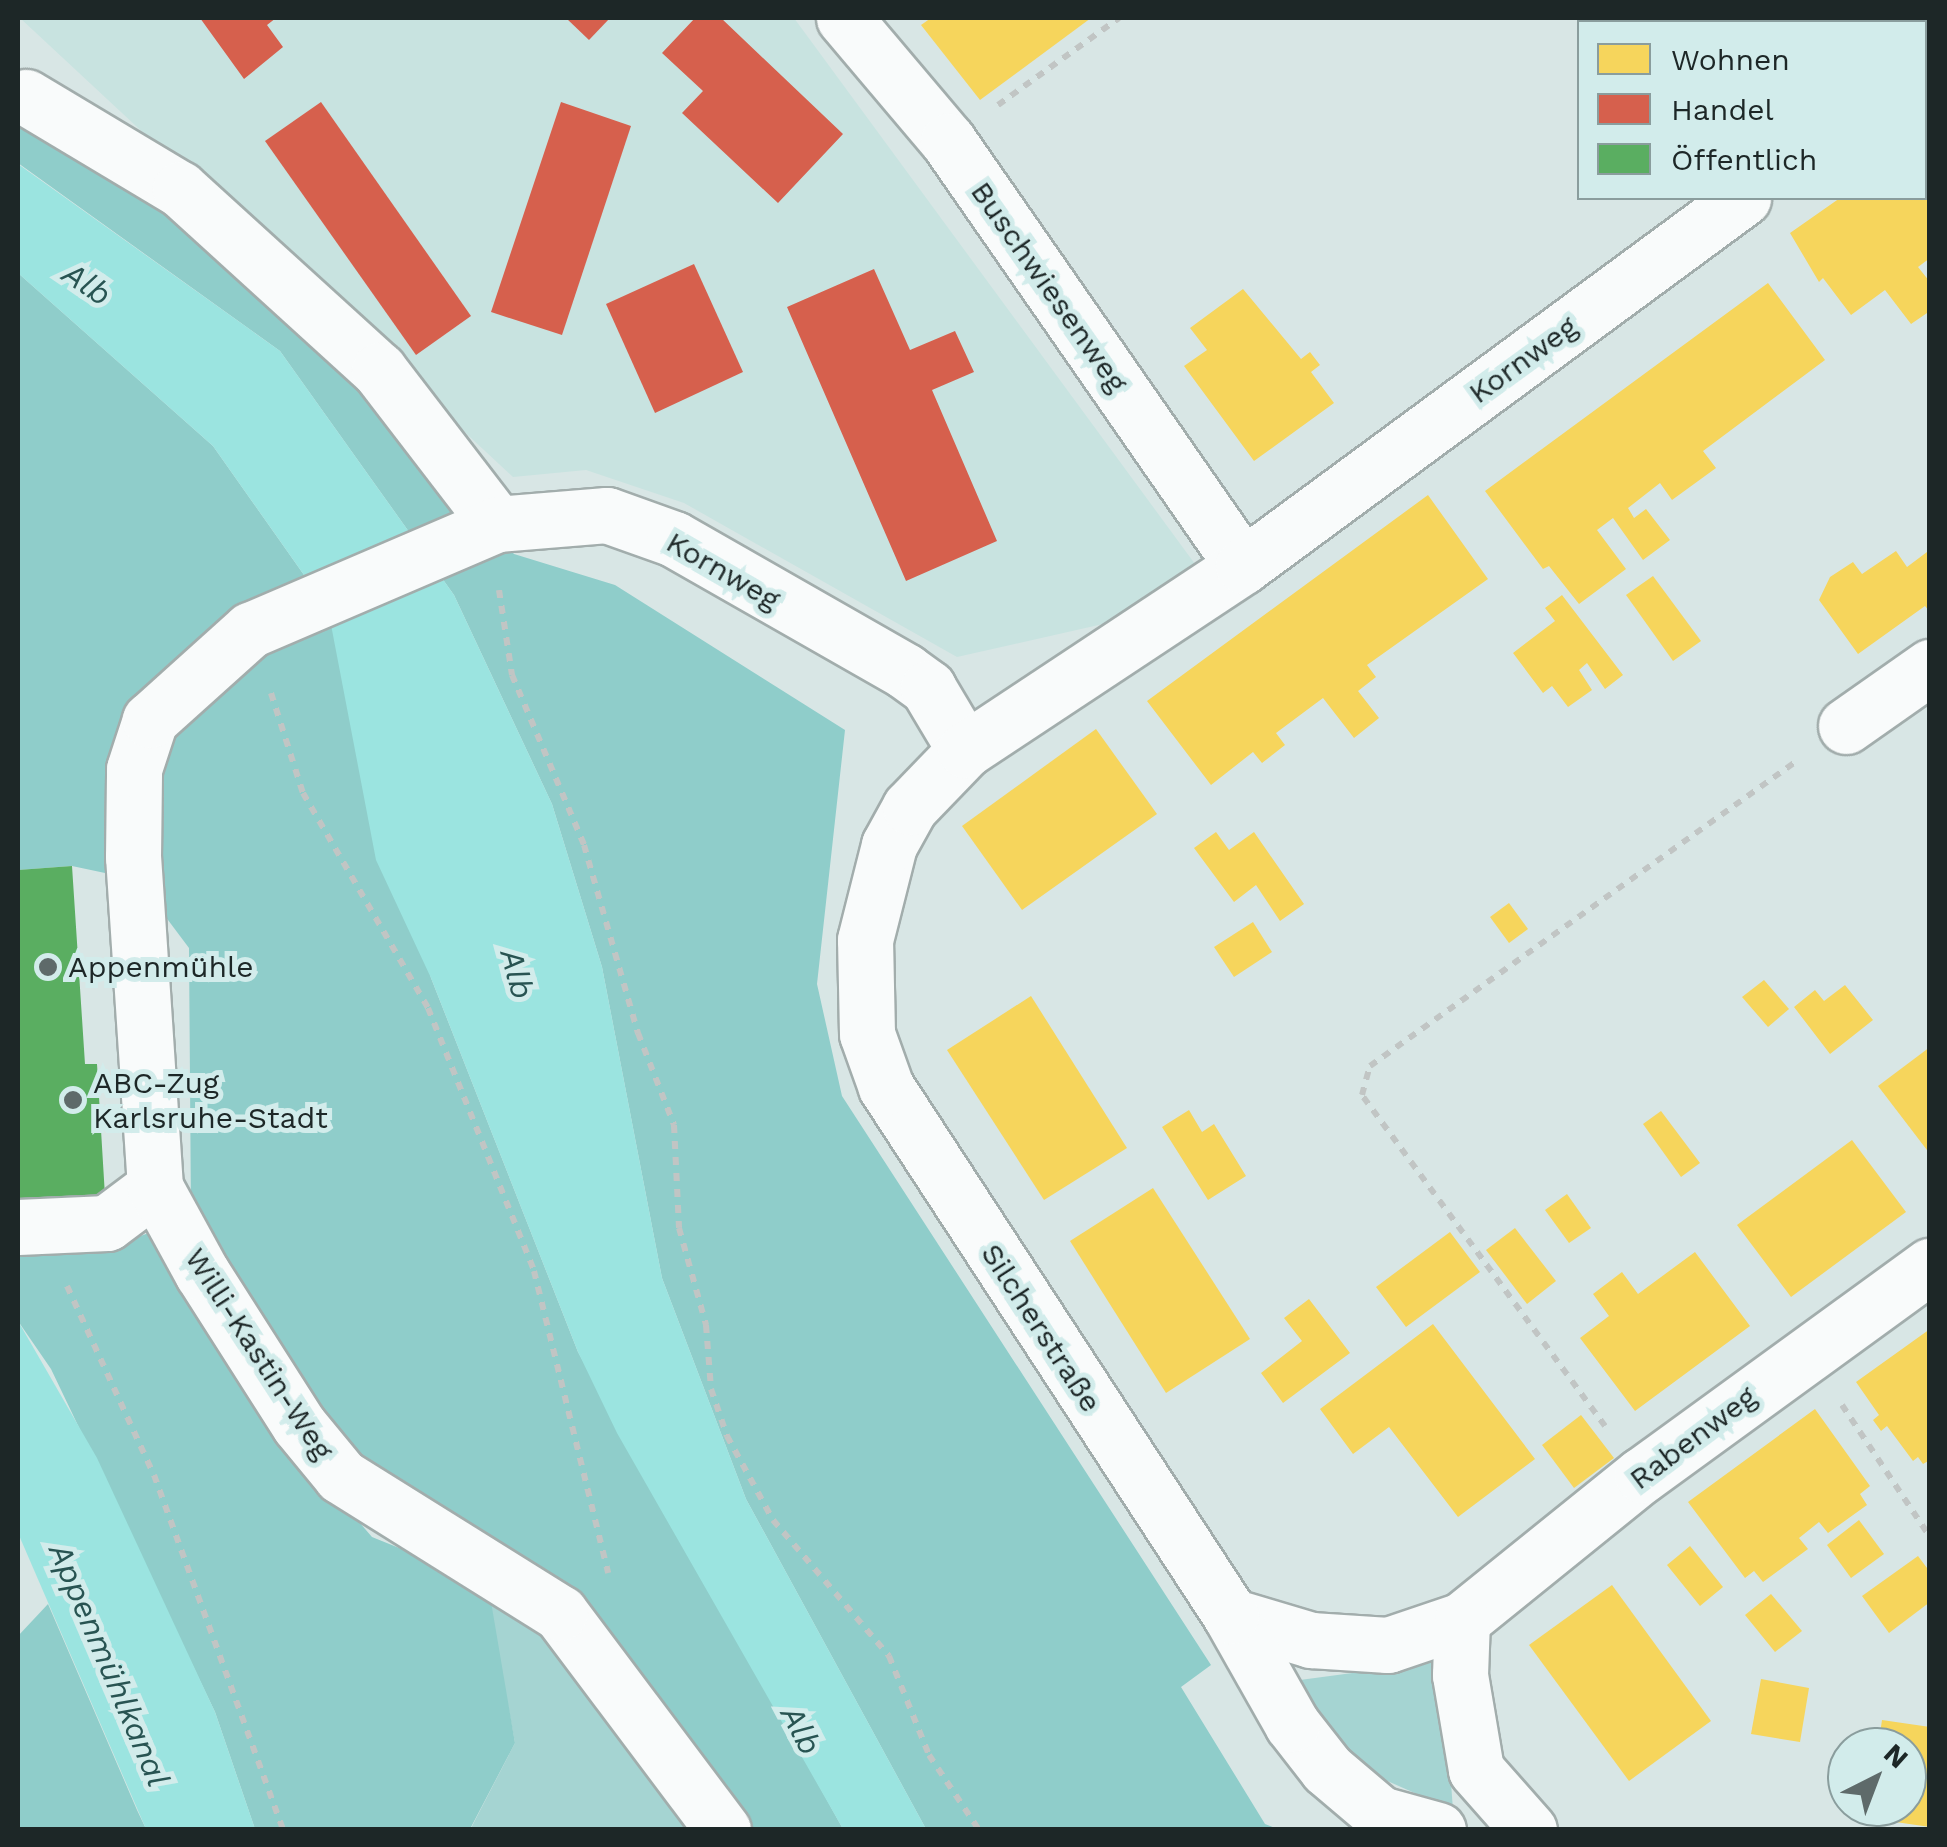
<!DOCTYPE html>
<html>
<head>
<meta charset="utf-8">
<style>
  body { margin:0 }
  #map { position:relative; width:1947px; height:1847px; overflow:hidden; background:#d8e6e5; font-family:"Work Sans",sans-serif }
  div>[style] { position:absolute }
  [style*='--x'] { left:calc(var(--x)*1px); top:calc(var(--y)*1px); width:calc(var(--w)*1px); rotate:calc(var(--a)*1deg) }
  .built>* { inset:0; background:#c8e3e0 }
  .green>* { inset:0; background:#a5d4d2 }
  .forest>* { inset:0; background:#8fcdca }
  .water>* { inset:0; background:#9be4e0 }
  .homes>* { inset:0; background:#f6d55c }
  .shops>* { inset:0; background:#d6604d }
  .public>* { inset:0; background:#5aae61 }
  .path>* { height:6px; margin-top:-3px; transform-origin:0; background:repeating-linear-gradient(90deg,#c1c5c4 0 8px,transparent 0 16px) }
  .roads { filter:drop-shadow(2px 0 #a2adac) drop-shadow(-2px 0 #a2adac) drop-shadow(0 2px #a2adac) drop-shadow(0 -2px #a2adac) }
  .minor>* { height:55px; margin:-27.5px; padding:0 27.5px; transform-origin:27.5px; border-radius:27.5px; background:#f9fbfb }
  .dots>* { width:28px; height:28px; translate:-50% -50%; box-sizing:border-box; border:5px solid #d2eceb; border-radius:50% }
  span { translate:-50% -50%; white-space:nowrap; text-align:center; line-height:1.15; -webkit-text-stroke:10px #d2eceb; paint-order:stroke }
  .street-label { font-size:30px; color:#1d2727 }
  .poi-label { font-size:30px; color:#1d2727 }
  .left { translate:0 -50%; text-align:left }
  .water-label { font-size:32px; color:#285452; font-style:italic }
  .frame { position:absolute; inset:0; border:20px solid #1d2727; pointer-events:none }
  .legend { position:absolute; left:1577px; top:20px; width:350px; height:180px; box-sizing:border-box; background:#d2eceb; border:2px solid #8a9d9d; margin:0; padding:12px 18px; list-style:none; font-size:30px; color:#1d2727 }
  .legend li { display:flex; align-items:center; gap:20px; height:50px }
  .legend b { width:50px; border:2px solid #8a9d9d }
  .north { position:absolute; left:1827px; top:1727px; width:100px; height:100px; box-sizing:border-box; background:#d2eceb; border:2px solid #8a9d9d; border-radius:50%; rotate:42deg; font-size:28px; font-weight:700; line-height:40px; text-align:center; color:#1d2727 }
  .north::after { content:''; display:block; margin:auto; width:35px; height:45px; background:#5e6a6a; clip-path:polygon(50% 0,100% 100%,50% 72%,0 100%) }
</style>
</head>
<body>
<div id="map">
  <div class="built">
    <div style="clip-path:polygon(20px 18px,794px 18px,1195px 564px,1103px 624px,957px 657px,684px 503px,586px 470px,513px 477px)"></div>
  </div>
  <div class="green">
    <div style="clip-path:polygon(478px 1543px,741px 1829px,470px 1830px,515px 1743px)"></div>
    <div style="clip-path:polygon(1442px 1661px,1453px 1810px,1349px 1764px,1285px 1682px)"></div>
  </div>
  <div class="forest">
    <div style="clip-path:polygon(18px 114px,265px 279px,514px 554px,615px 585px,845px 730px,817px 984px,842px 1096px,1211px 1665px,1181px 1687px,1265px 1824px,1278px 1829px,926px 1829px,746px 1499px,662px 1278px,602px 967px,552px 804px,454px 595px,280px 351px,18px 163px)"></div>
    <div style="clip-path:polygon(18px 273px,213px 446px,328px 609px,431px 978px,578px 1352px,843px 1829px,741px 1829px,581px 1605px,346px 1452px,191px 1215px,189px 948px,138px 880px,72px 866px,18px 870px)"></div>
    <div style="clip-path:polygon(170px 1225px,322px 1479px,372px 1537px,488px 1584px,515px 1743px,470px 1829px,255px 1829px,215px 1712px,51px 1369px,18px 1321px,18px 1248px,103px 1250px)"></div>
    <div style="clip-path:polygon(48px 1604px,137px 1810px,146px 1829px,18px 1830px,18px 1636px)"></div>
  </div>
  <div class="water">
    <div style="clip-path:polygon(18px 164px,280px 351px,454px 595px,552px 804px,602px 967px,662px 1278px,746px 1499px,926px 1829px,843px 1829px,617px 1433px,578px 1352px,431px 978px,376px 860px,328px 609px,213px 446px,18px 273px)"></div>
    <div style="clip-path:polygon(18px 1321px,97px 1458px,215px 1712px,255px 1829px,146px 1829px,18px 1533px)"></div>
  </div>
  <div class="homes">
    <div style="clip-path:polygon(931px 18px,1091px 18px,980px 100px,921px 25px)"></div>
    <div style="clip-path:polygon(1679px 18px,1800px 18px,1794px 22px)"></div>
    <div style="clip-path:polygon(1930px 133px,1930px 258px,1918px 267px,1930px 282px,1930px 311px,1911px 324px,1885px 290px,1851px 315px,1823px 278px,1819px 282px,1790px 233px,1840px 198px,1924px 198px)"></div>
    <div style="clip-path:polygon(1768px 283px,1825px 360px,1703px 451px,1716px 468px,1672px 500px,1660px 483px,1628px 508px,1634px 518px,1646px 509px,1670px 540px,1643px 560px,1613px 518px,1597px 530px,1626px 569px,1579px 604px,1549px 566px,1543px 569px,1485px 491px)"></div>
    <div style="clip-path:polygon(1243px 289px,1301px 359px,1310px 352px,1320px 365px,1311px 372px,1334px 403px,1254px 461px,1184px 366px,1207px 350px,1190px 328px)"></div>
    <div style="clip-path:polygon(1428px 495px,1488px 579px,1367px 665px,1376px 677px,1358px 691px,1379px 718px,1354px 738px,1323px 698px,1276px 733px,1285px 745px,1262px 763px,1253px 752px,1211px 785px,1147px 701px)"></div>
    <div style="clip-path:polygon(1896px 551px,1907px 567px,1927px 552px,1930px 556px,1930px 612px,1925px 606px,1858px 654px,1819px 600px,1830px 577px,1853px 562px,1862px 574px)"></div>
    <div style="clip-path:polygon(1653px 576px,1701px 641px,1673px 661px,1626px 595px)"></div>
    <div style="clip-path:polygon(1562px 595px,1623px 675px,1605px 689px,1587px 663px,1579px 670px,1592px 690px,1568px 707px,1552px 686px,1543px 693px,1513px 653px,1555px 621px,1545px 608px)"></div>
    <div style="clip-path:polygon(1096px 729px,1157px 814px,1022px 910px,962px 826px)"></div>
    <div style="clip-path:polygon(1216px 832px,1229px 850px,1254px 832px,1304px 904px,1280px 921px,1256px 885px,1234px 902px,1194px 848px)"></div>
    <div style="clip-path:polygon(1509px 903px,1528px 929px,1509px 943px,1490px 917px)"></div>
    <div style="clip-path:polygon(1253px 922px,1272px 952px,1234px 977px,1214px 947px)"></div>
    <div style="clip-path:polygon(1764px 980px,1789px 1009px,1768px 1027px,1742px 997px)"></div>
    <div style="clip-path:polygon(1845px 985px,1873px 1020px,1830px 1054px,1794px 1007px,1815px 990px,1824px 1001px)"></div>
    <div style="clip-path:polygon(1031px 996px,1127px 1148px,1044px 1200px,947px 1050px)"></div>
    <div style="clip-path:polygon(1930px 1047px,1930px 1154px,1878px 1086px)"></div>
    <div style="clip-path:polygon(1189px 1110px,1202px 1132px,1214px 1124px,1246px 1176px,1208px 1200px,1162px 1127px)"></div>
    <div style="clip-path:polygon(1661px 1111px,1700px 1163px,1681px 1177px,1643px 1124px)"></div>
    <div style="clip-path:polygon(1852px 1140px,1906px 1212px,1791px 1297px,1737px 1225px)"></div>
    <div style="clip-path:polygon(1153px 1188px,1250px 1339px,1166px 1393px,1070px 1241px)"></div>
    <div style="clip-path:polygon(1567px 1194px,1591px 1228px,1569px 1243px,1545px 1210px)"></div>
    <div style="clip-path:polygon(1515px 1228px,1556px 1281px,1527px 1304px,1486px 1250px)"></div>
    <div style="clip-path:polygon(1450px 1232px,1480px 1272px,1406px 1327px,1376px 1287px)"></div>
    <div style="clip-path:polygon(1695px 1252px,1750px 1326px,1635px 1411px,1580px 1338px,1609px 1316px,1593px 1294px,1622px 1272px,1638px 1294px)"></div>
    <div style="clip-path:polygon(1309px 1299px,1350px 1353px,1283px 1403px,1261px 1373px,1302px 1341px,1284px 1318px)"></div>
    <div style="clip-path:polygon(1433px 1324px,1535px 1459px,1458px 1517px,1389px 1427px,1353px 1454px,1320px 1409px)"></div>
    <div style="clip-path:polygon(1930px 1329px,1930px 1460px,1923px 1464px,1918px 1457px,1913px 1461px,1887px 1426px,1881px 1431px,1873px 1420px,1879px 1415px,1856px 1382px)"></div>
    <div style="clip-path:polygon(1815px 1409px,1870px 1486px,1860px 1494px,1867px 1505px,1828px 1533px,1819px 1522px,1799px 1538px,1808px 1549px,1763px 1582px,1754px 1571px,1745px 1578px,1688px 1502px)"></div>
    <div style="clip-path:polygon(1581px 1415px,1614px 1458px,1574px 1488px,1542px 1445px)"></div>
    <div style="clip-path:polygon(1859px 1520px,1884px 1554px,1851px 1578px,1827px 1545px)"></div>
    <div style="clip-path:polygon(1690px 1546px,1723px 1587px,1700px 1606px,1667px 1565px)"></div>
    <div style="clip-path:polygon(1918px 1556px,1930px 1572px,1930px 1602px,1889px 1633px,1862px 1596px)"></div>
    <div style="clip-path:polygon(1612px 1585px,1711px 1721px,1629px 1781px,1529px 1645px)"></div>
    <div style="clip-path:polygon(1771px 1594px,1802px 1631px,1775px 1652px,1745px 1615px)"></div>
    <div style="clip-path:polygon(1761px 1679px,1809px 1688px,1800px 1742px,1751px 1734px)"></div>
    <div style="clip-path:polygon(1882px 1720px,1930px 1727px,1930px 1827px,1868px 1818px,1870px 1807px,1907px 1807px,1907px 1747px,1878px 1747px)"></div>
  </div>
  <div class="shops">
    <div style="clip-path:polygon(200px 18px,276px 18px,267px 25px,283px 47px,244px 79px)"></div>
    <div style="clip-path:polygon(566px 18px,610px 18px,589px 40px)"></div>
    <div style="clip-path:polygon(695px 18px,721px 18px,843px 134px,778px 203px,682px 113px,703px 91px,662px 53px)"></div>
    <div style="clip-path:polygon(321px 102px,471px 316px,416px 355px,265px 141px)"></div>
    <div style="clip-path:polygon(561px 102px,631px 126px,562px 335px,491px 312px)"></div>
    <div style="clip-path:polygon(694px 264px,743px 372px,655px 413px,606px 304px)"></div>
    <div style="clip-path:polygon(874px 269px,910px 350px,955px 331px,974px 372px,932px 390px,997px 541px,906px 581px,787px 307px)"></div>
  </div>
  <div class="public">
    <div style="clip-path:polygon(72px 866px,85px 1064px,97px 1064px,105px 1196px,18px 1201px,18px 870px)"></div>
  </div>
  <div class="path">
    <div style="--x:998;--y:105;--w:149;--a:-35.7"></div>
    <div style="--x:499;--y:590;--w:86;--a:81.3"></div>
    <div style="--x:512;--y:675;--w:185;--a:67"></div>
    <div style="--x:584;--y:845;--w:196;--a:74"></div>
    <div style="--x:638;--y:1033;--w:99;--a:68.6"></div>
    <div style="--x:674;--y:1125;--w:103;--a:87.2"></div>
    <div style="--x:679;--y:1228;--w:101;--a:74.4"></div>
    <div style="--x:706;--y:1325;--w:64;--a:85.5"></div>
    <div style="--x:711;--y:1389;--w:50;--a:71.2"></div>
    <div style="--x:727;--y:1436;--w:96;--a:61.3"></div>
    <div style="--x:773;--y:1520;--w:179;--a:49.5"></div>
    <div style="--x:889;--y:1656;--w:107;--a:68"></div>
    <div style="--x:929;--y:1755;--w:90;--a:56.3"></div>
    <div style="--x:271;--y:693;--w:105;--a:72.3"></div>
    <div style="--x:303;--y:793;--w:249;--a:59.8"></div>
    <div style="--x:428;--y:1008;--w:284;--a:68"></div>
    <div style="--x:534;--y:1271;--w:311;--a:76.2"></div>
    <div style="--x:67;--y:1286;--w:208;--a:65.3"></div>
    <div style="--x:154;--y:1475;--w:378;--a:70"></div>
    <div style="--x:1842;--y:1405;--w:159;--a:56.3"></div>
    <div style="--x:1605;--y:1426;--w:411;--a:-126.3"></div>
    <div style="--x:1362;--y:1095;--w:30;--a:-75"></div>
    <div style="--x:1370;--y:1066;--w:526;--a:-35.56"></div>
  </div>
  <div class="roads">
    <div class="minor">
      <div style="--x:844;--y:18;--w:161;--a:49.8"></div>
      <div style="--x:948;--y:141;--w:517;--a:55.23"></div>
      <div style="--x:1924;--y:61;--w:7;--a:-27"></div>
      <div style="--x:26;--y:97;--w:179;--a:30.9"></div>
      <div style="--x:180;--y:189;--w:269;--a:42.3"></div>
      <div style="--x:379;--y:370;--w:194;--a:52.5"></div>
      <div style="--x:1846;--y:726;--w:103;--a:-35.1"></div>
      <div style="--x:18;--y:1227;--w:89;--a:-2.6"></div>
      <div style="--x:107;--y:1223;--w:60;--a:-36.9"></div>
      <div style="--x:1231;--y:1616;--w:84;--a:16.7"></div>
      <div style="--x:1311;--y:1640;--w:77;--a:3.7"></div>
      <div style="--x:1388;--y:1645;--w:78;--a:-18.7"></div>
      <div style="--x:1462;--y:1620;--w:231;--a:-38.9"></div>
      <div style="--x:1642;--y:1475;--w:356;--a:-36"></div>
      <div style="--x:1462;--y:1620;--w:55;--a:92.1"></div>
      <div style="--x:1460;--y:1675;--w:96;--a:80.4"></div>
      <div style="--x:1476;--y:1770;--w:80;--a:48.5"></div>
      <div style="--x:723;--y:1830;--w:271;--a:-126.9"></div>
      <div style="--x:560;--y:1613;--w:258;--a:-148"></div>
      <div style="--x:341;--y:1476;--w:66;--a:-129.5"></div>
      <div style="--x:299;--y:1425;--w:180;--a:-122.5"></div>
      <div style="--x:202;--y:1273;--w:98;--a:-118.7"></div>
      <div style="--x:155;--y:1187;--w:331;--a:-93.8"></div>
      <div style="--x:133;--y:857;--w:88;--a:-89.3"></div>
      <div style="--x:134;--y:769;--w:52;--a:-71.9"></div>
      <div style="--x:150;--y:720;--w:135;--a:-42"></div>
      <div style="--x:250;--y:630;--w:269;--a:-23.2"></div>
      <div style="--x:497;--y:524;--w:110;--a:-4.7"></div>
      <div style="--x:607;--y:515;--w:71;--a:19.7"></div>
      <div style="--x:674;--y:539;--w:266;--a:29.7"></div>
      <div style="--x:905;--y:671;--w:29;--a:36"></div>
      <div style="--x:928;--y:688;--w:72;--a:59.2"></div>
      <div style="--x:1438;--y:1830;--w:60;--a:-164.6"></div>
      <div style="--x:1380;--y:1814;--w:70;--a:-139.7"></div>
      <div style="--x:1327;--y:1769;--w:57;--a:-127.9"></div>
      <div style="--x:1292;--y:1724;--w:124;--a:-119.5"></div>
      <div style="--x:1231;--y:1616;--w:632;--a:-123.11"></div>
      <div style="--x:886;--y:1087;--w:56;--a:-109.7"></div>
      <div style="--x:867;--y:1034;--w:94;--a:-91.2"></div>
      <div style="--x:865;--y:940;--w:98;--a:-75.8"></div>
      <div style="--x:889;--y:845;--w:43;--a:-61.1"></div>
      <div style="--x:910;--y:807;--w:79;--a:-46"></div>
      <div style="--x:965;--y:750;--w:333;--a:-33.5"></div>
      <div style="--x:1243;--y:566;--w:621;--a:-36.35"></div>
    </div>
  </div>
  <div class="dots">
    <div style="left:48px;top:967px;background:#5e6a6a"></div>
    <div style="left:73px;top:1100px;background:#5e6a6a"></div>
  </div>
  <div class="street-label">
    <span style="left:1049px;top:287px;rotate:55deg">Buschwiesenweg</span>
    <span style="left:1523px;top:360px;rotate:-36deg">Kornweg</span>
    <span style="left:723px;top:571px;rotate:30deg">Kornweg</span>
    <span style="left:1041px;top:1328px;rotate:57deg">Silcherstraße</span>
    <span style="left:259px;top:1354px;rotate:57deg">Willi-Kastin-Weg</span>
    <span style="left:1693px;top:1438px;rotate:-37deg">Rabenweg</span>
  </div>
  <div class="poi-label">
    <span class="left" style="left:68px;top:967px">Appenmühle</span>
    <span class="left" style="left:93px;top:1100px">ABC-Zug<br>Karlsruhe-Stadt</span>
  </div>
  <div class="water-label">
    <span style="left:87px;top:284px;rotate:34deg">Alb</span>
    <span style="left:517px;top:974px;rotate:75deg">Alb</span>
    <span style="left:109px;top:1665px;rotate:67deg">Appenmühlkanal</span>
    <span style="left:801px;top:1730px;rotate:62deg">Alb</span>
  </div>
  <div class="frame"></div>
  <ul class="legend">
  <li><b style="height:28px;background:#f6d55c"></b>Wohnen</li>
  <li><b style="height:28px;background:#d6604d"></b>Handel</li>
  <li><b style="height:28px;background:#5aae61"></b>Öffentlich</li>
  </ul>
  <div class="north">N</div>
</div>
</body>
</html>
